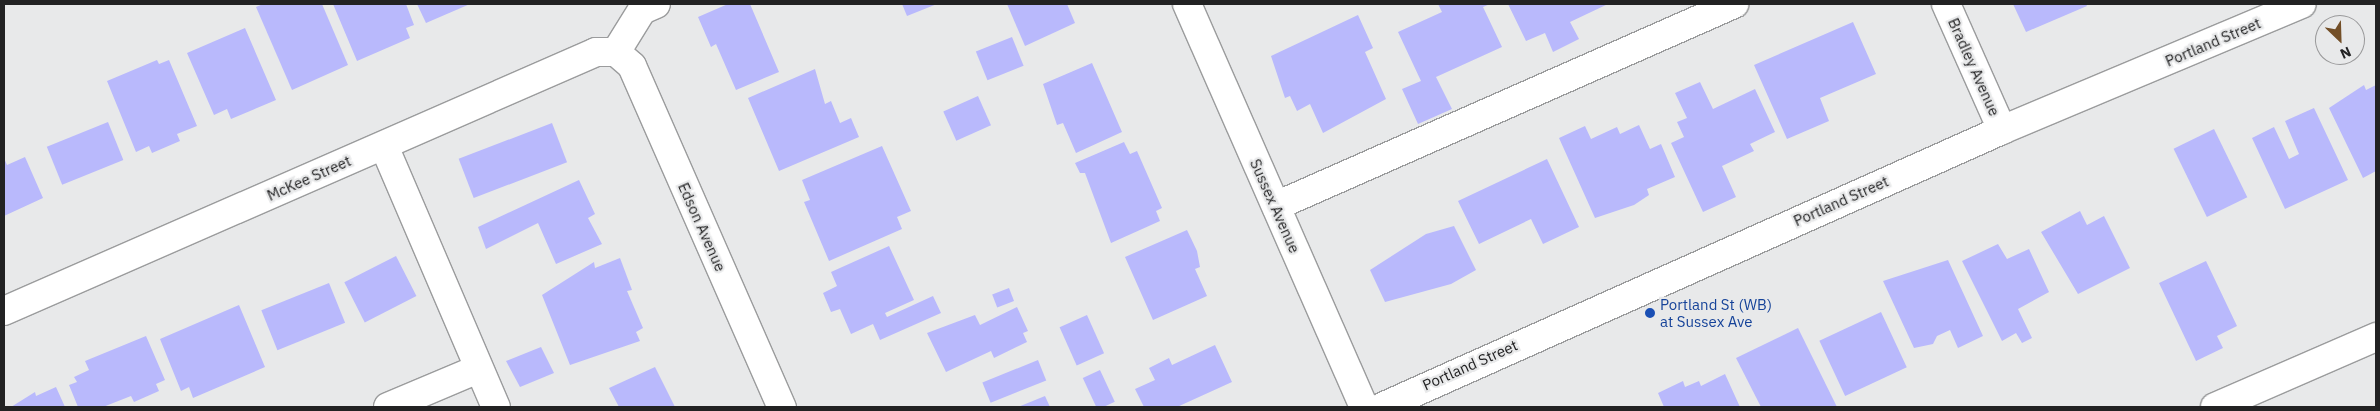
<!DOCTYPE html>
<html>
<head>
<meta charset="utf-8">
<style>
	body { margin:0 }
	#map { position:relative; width:2380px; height:411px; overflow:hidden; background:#e8e9ea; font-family:"IBM Plex Sans",sans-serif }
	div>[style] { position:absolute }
	.building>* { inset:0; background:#b9b9fc; transform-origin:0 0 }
	.roads { filter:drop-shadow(1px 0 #9b9c9d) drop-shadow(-1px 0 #9b9c9d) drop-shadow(0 1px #9b9c9d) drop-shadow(0 -1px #9b9c9d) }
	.minor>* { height:28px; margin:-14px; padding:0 14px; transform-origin:14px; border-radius:14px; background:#fff }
	.dots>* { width:14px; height:14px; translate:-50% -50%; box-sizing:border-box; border:2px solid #e8e9ea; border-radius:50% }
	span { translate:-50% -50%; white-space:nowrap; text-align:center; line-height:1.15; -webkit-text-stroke:4.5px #e8e9ea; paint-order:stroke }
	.street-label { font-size:15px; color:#222223 }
	.transit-label { font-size:15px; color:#164399 }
	.left { translate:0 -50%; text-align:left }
	.frame { position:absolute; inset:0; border:5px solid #222223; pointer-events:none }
	.north { position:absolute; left:2315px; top:15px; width:50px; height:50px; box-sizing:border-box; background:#e8e9ea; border:1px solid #99999a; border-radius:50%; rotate:156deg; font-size:14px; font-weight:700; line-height:20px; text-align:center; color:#222223 }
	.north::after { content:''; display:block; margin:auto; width:18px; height:22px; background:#734f28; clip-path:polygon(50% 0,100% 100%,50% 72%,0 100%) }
</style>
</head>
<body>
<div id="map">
	<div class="building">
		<div style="clip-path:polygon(263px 4px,322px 4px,348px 65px,292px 90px,256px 7px)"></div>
		<div style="clip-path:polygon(333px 4px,406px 4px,414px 25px,406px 28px,410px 38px,357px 61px)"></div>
		<div style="clip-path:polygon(417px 4px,470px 4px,426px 23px)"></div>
		<div style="clip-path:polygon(728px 4px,750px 4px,779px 72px,736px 90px,716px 44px,711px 47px,698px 17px)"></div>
		<div style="clip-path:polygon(902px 4px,937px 4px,907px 16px)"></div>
		<div style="clip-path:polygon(1007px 4px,1067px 4px,1075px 23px,1025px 46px)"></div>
		<div style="clip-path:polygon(1438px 4px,1490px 4px,1483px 7px,1502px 47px,1436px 77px,1452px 109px,1418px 124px,1402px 89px,1421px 81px,1398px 32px,1442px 12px)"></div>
		<div style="clip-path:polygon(1508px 4px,1608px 4px,1570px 22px,1579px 39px,1553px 52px,1545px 33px,1526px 41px)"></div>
		<div style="clip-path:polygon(2013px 4px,2086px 4px,2087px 6px,2026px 32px)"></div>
		<div style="clip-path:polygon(1358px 15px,1373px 48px,1365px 52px,1386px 99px,1323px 133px,1310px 104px,1297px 111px,1290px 96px,1285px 98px,1271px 56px)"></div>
		<div style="clip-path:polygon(1853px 22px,1876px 74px,1820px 98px,1829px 121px,1787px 139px,1754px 65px)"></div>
		<div style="clip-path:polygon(245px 28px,276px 100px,231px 119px,227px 109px,214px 115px,187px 53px)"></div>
		<div style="left:1012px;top:37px;width:31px;height:39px;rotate:68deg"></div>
		<div style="clip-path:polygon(157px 60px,159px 64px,169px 60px,197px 126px,177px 134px,180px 141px,152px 153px,149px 146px,136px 152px,107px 81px)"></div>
		<div style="clip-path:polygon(1092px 63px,1122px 132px,1076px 153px,1063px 123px,1057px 125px,1043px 84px)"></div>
		<div style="clip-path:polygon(815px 69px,825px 104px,831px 101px,840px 123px,851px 118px,859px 137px,779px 171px,748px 98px)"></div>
		<div style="clip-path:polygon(1700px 82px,1713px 109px,1755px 89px,1775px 132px,1750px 144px,1754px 151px,1722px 166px,1736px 197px,1703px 212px,1671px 143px,1684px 137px,1677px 122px,1687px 118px,1675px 93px)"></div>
		<div style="clip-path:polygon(2364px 85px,2366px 90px,2376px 85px,2376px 171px,2363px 178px,2329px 108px)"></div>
		<div style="left:978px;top:96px;width:32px;height:38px;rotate:66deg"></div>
		<div style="clip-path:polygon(2314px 108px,2348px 180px,2285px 209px,2252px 138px,2274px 127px,2289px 159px,2299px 154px,2285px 121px)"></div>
		<div style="left:108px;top:122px;width:41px;height:66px;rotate:68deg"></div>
		<div style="left:552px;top:123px;width:42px;height:100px;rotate:69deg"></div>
		<div style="clip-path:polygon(1639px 125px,1650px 149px,1661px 144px,1675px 177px,1647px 189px,1649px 195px,1634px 205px,1595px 218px,1559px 138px,1585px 126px,1591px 139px,1617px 127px,1620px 134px)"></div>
		<div style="left:2214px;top:129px;width:76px;height:45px;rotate:64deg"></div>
		<div style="clip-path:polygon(1124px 142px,1130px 154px,1137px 151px,1162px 208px,1156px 211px,1160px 221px,1111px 243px,1085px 173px,1080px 173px,1075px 163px)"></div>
		<div style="clip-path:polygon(882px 146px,911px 211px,897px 217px,902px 229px,829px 261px,804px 202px,810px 200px,802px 180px)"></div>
		<div style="clip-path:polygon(25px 157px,43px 198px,4px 216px,4px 158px,7px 165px)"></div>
		<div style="clip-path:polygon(1547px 159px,1579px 227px,1543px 244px,1531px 219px,1479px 244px,1458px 201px)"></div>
		<div style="clip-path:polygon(579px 180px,595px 214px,588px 218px,602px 244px,556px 264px,538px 223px,486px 249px,478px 227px)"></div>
		<div style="clip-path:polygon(2080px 211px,2087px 225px,2104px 216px,2130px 268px,2078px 294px,2041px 232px)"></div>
		<div style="clip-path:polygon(1454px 226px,1476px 270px,1451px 284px,1385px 302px,1370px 270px,1426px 234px)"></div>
		<div style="clip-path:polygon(1187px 230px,1197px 251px,1200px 267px,1195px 269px,1207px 296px,1153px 320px,1125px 257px)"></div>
		<div style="clip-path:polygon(1998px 244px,2007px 259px,2029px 249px,2049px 292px,2018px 309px,2032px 338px,2022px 343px,2016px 333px,2002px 341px,1962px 261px)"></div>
		<div style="clip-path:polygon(889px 246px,914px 300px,885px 313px,887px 317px,933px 296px,941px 313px,880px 340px,873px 324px,851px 334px,840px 309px,831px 312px,823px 293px,837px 286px,831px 272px)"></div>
		<div style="left:396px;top:256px;width:45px;height:58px;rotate:63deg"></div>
		<div style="clip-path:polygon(620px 258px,632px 290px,627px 291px,643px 328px,636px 332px,640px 341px,570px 365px,542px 295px,594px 262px,595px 268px)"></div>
		<div style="clip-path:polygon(1948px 260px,1983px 336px,1958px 348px,1950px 330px,1937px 336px,1933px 344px,1914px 348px,1883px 281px)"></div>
		<div style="clip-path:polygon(2206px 261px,2237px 326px,2217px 336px,2223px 348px,2196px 361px,2159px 283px)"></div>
		<div style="left:329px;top:283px;width:43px;height:73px;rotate:68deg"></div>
		<div style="left:1009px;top:288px;width:14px;height:18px;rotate:69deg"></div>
		<div style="clip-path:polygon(239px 305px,265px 367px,193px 398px,189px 387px,181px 391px,160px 339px)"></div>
		<div style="clip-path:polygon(1017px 307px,1028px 331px,1023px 333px,1027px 342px,994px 358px,991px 351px,946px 372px,927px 333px,975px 315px,980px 325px)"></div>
		<div style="left:1881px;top:312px;width:61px;height:68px;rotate:65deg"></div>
		<div style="left:1087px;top:315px;width:42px;height:30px;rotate:66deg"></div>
		<div style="clip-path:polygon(1798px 328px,1837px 407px,1761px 407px,1736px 358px)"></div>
		<div style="clip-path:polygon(146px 336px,165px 380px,156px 384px,159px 391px,134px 402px,131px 396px,103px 407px,78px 407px,69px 385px,77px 382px,74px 377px,89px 370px,85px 361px)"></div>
		<div style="clip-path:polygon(1215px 345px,1232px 382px,1177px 407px,1144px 407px,1135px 389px,1155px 380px,1149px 368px,1169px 358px,1172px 365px)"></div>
		<div style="clip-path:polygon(541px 347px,554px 373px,520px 387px,506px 361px)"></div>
		<div style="left:1038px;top:360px;width:22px;height:60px;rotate:68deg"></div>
		<div style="clip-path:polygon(655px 367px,675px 407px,619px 407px,609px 388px)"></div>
		<div style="left:1100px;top:370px;width:35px;height:19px;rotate:65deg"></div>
		<div style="clip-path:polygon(1725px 374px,1740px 407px,1664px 407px,1658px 393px,1683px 381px,1685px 387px,1699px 381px,1701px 386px)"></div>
		<div style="clip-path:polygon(56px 387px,65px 407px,11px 407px,35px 392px,36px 396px)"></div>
		<div style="clip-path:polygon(1045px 396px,1050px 407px,1018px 407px)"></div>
	</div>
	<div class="roads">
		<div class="minor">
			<div style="left:1187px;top:4px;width:440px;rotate:66.3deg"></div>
			<div style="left:1946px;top:4px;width:138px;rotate:66deg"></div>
			<div style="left:616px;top:52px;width:21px;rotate:41deg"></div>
			<div style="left:632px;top:66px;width:373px;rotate:66.3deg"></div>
			<div style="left:616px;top:52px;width:49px;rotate:-58.2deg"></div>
			<div style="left:642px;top:10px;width:15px;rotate:-23deg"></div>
			<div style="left:384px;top:146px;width:284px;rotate:66.8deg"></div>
			<div style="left:1276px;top:206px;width:501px;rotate:-23.8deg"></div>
			<div style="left:4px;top:311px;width:646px;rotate:-23.63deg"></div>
			<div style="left:596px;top:52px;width:20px"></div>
			<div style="left:388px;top:407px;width:98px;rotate:-22.9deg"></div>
			<div style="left:1382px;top:407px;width:679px;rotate:-24.07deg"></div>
			<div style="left:2002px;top:130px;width:325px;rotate:-22.8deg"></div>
			<div style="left:2215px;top:407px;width:176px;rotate:-23.5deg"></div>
		</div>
	</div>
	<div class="dots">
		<div style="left:1650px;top:313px;background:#1a4fb4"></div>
	</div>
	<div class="street-label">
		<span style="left:2213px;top:42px;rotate:-23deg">Portland Street</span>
		<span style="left:1974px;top:67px;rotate:66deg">Bradley Avenue</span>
		<span style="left:309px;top:178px;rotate:-24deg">McKee Street</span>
		<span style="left:1841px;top:201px;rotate:-24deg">Portland Street</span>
		<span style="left:1275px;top:206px;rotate:66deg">Sussex Avenue</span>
		<span style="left:702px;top:227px;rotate:66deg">Edson Avenue</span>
		<span style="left:1470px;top:365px;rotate:-24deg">Portland Street</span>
	</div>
	<div class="transit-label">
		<span class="left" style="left:1660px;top:313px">Portland St (WB)<br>at Sussex Ave</span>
	</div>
	<div class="frame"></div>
	<div class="north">N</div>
</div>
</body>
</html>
